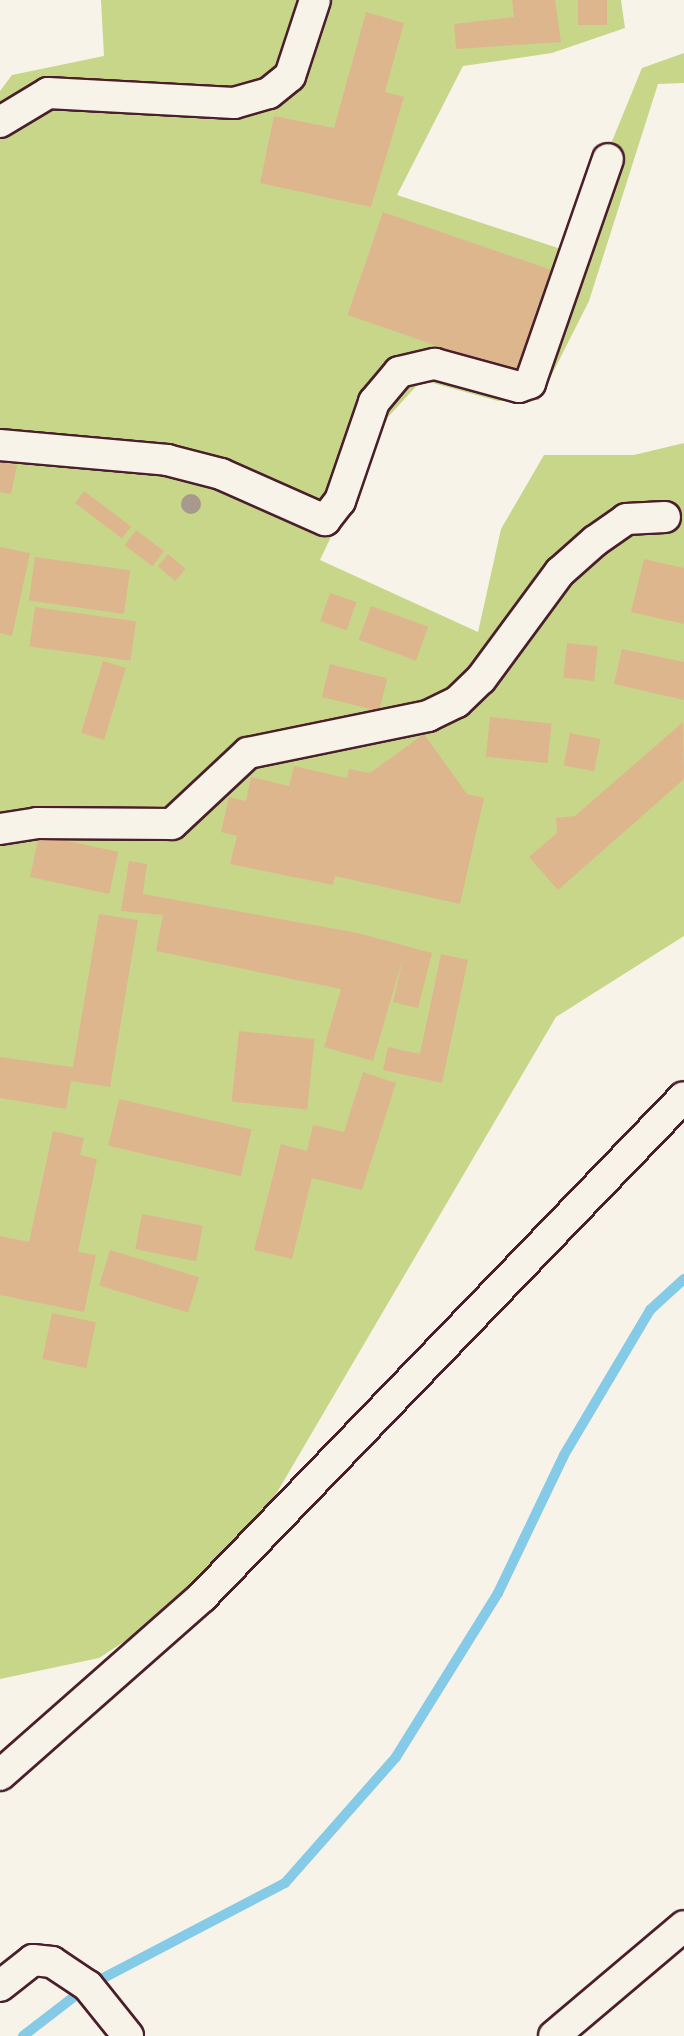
<!DOCTYPE html>
<html>
<head>
<meta charset="utf-8">
<style>
	body { margin:0 }
	#map { position:relative; width:684px; height:2036px; overflow:hidden; background:#f7f3e8; font-family:Sriracha,sans-serif }
	div>[style] { position:absolute }
	.green>* { inset:0; background:#c8d68a }
	.stream>* { height:10px; margin:-5px; padding:0 5px; transform-origin:5px; border-radius:5px; background:#85cae6 }
	.building>* { inset:0; background:#deb68e; transform-origin:0 0 }
	.roads { filter:drop-shadow(2px 0 #4a1f2b) drop-shadow(-2px 0 #4a1f2b) drop-shadow(0 2px #4a1f2b) drop-shadow(0 -2px #4a1f2b) }
	.street>* { height:30px; margin:-15px; padding:0 15px; transform-origin:15px; border-radius:15px; background:#f7f3e8 }
	.trees>* { width:20px; height:20px; margin:-10px; border-radius:50%; background:#a9988d }
	span { translate:-50% -50%; white-space:nowrap; text-align:center; line-height:1.15; -webkit-text-stroke:5px #f7f3e8; paint-order:stroke }
</style>
</head>
<body>
<div id="map">
	<div class="green">
		<div style="clip-path:polygon(101px 0,621px 0,625px 28px,552px 53px,463px 66px,397px 195px,567px 251px,642px 68px,684px 53px,684px 83px,658px 84px,589px 301px,539px 400px,498px 401px,422px 380px,388px 417px,320px 560px,478px 632px,501px 529px,544px 455px,634px 455px,684px 443px,684px 936px,556px 1017px,269px 1506px,165px 1615px,99px 1658px,0 1679px,0 91px,12px 75px,104px 56px)"></div>
	</div>
	<div class="stream">
		<div style="left:23px;top:2036px;width:82px;rotate:-37.6deg"></div>
		<div style="left:88px;top:1986px;width:222px;rotate:-27.6deg"></div>
		<div style="left:285px;top:1883px;width:168px;rotate:-48.6deg"></div>
		<div style="left:396px;top:1757px;width:193px;rotate:-58.1deg"></div>
		<div style="left:498px;top:1593px;width:153px;rotate:-64.4deg"></div>
		<div style="left:564px;top:1455px;width:169px;rotate:-59.3deg"></div>
		<div style="left:650px;top:1310px;width:46px;rotate:-42.4deg"></div>
	</div>
	<div class="building">
		<div style="clip-path:polygon(512px 0,555px 0,561px 42px,456px 49px,454px 24px,514px 17px)"></div>
		<div style="left:578px;top:0;width:29px;height:25px"></div>
		<div style="clip-path:polygon(366px 12px,404px 23px,385px 92px,404px 97px,371px 207px,260px 183px,274px 116px,334px 128px)"></div>
		<div style="left:383px;top:212px;width:186px;height:109px;rotate:19deg"></div>
		<div style="clip-path:polygon(0 462px,17px 465px,11px 494px,0 492px)"></div>
		<div style="left:84px;top:491px;width:59px;height:15px;rotate:37deg"></div>
		<div style="left:136px;top:530px;width:35px;height:19px;rotate:37deg"></div>
		<div style="clip-path:polygon(0 547px,30px 553px,12px 636px,0 633px)"></div>
		<div style="left:168px;top:554px;width:23px;height:16px;rotate:40deg"></div>
		<div style="left:35px;top:557px;width:96px;height:44px;rotate:8deg"></div>
		<div style="clip-path:polygon(644px 559px,684px 568px,684px 624px,631px 612px)"></div>
		<div style="left:330px;top:593px;width:28px;height:30px;rotate:19deg"></div>
		<div style="left:371px;top:606px;width:61px;height:36px;rotate:20deg"></div>
		<div style="left:35px;top:607px;width:102px;height:40px;rotate:8deg"></div>
		<div style="left:567px;top:643px;width:31px;height:35px;rotate:6deg"></div>
		<div style="clip-path:polygon(622px 649px,684px 662px,684px 700px,614px 684px)"></div>
		<div style="left:103px;top:661px;width:24px;height:75px;rotate:17deg"></div>
		<div style="left:330px;top:664px;width:59px;height:34px;rotate:14deg"></div>
		<div style="left:490px;top:717px;width:62px;height:40px;rotate:6deg"></div>
		<div style="clip-path:polygon(683px 722px,684px 779px,558px 890px,529px 857px,557px 833px,556px 818px,575px 816px)"></div>
		<div style="left:570px;top:733px;width:31px;height:33px;rotate:11deg"></div>
		<div style="clip-path:polygon(424px 734px,467px 794px,484px 798px,460px 904px,335px 876px,333px 885px,230px 864px,237px 836px,221px 832px,229px 797px,246px 801px,251px 777px,289px 786px,294px 766px,347px 778px,349px 769px,370px 773px)"></div>
		<div style="left:39px;top:835px;width:81px;height:43px;rotate:12deg"></div>
		<div style="clip-path:polygon(129px 861px,147px 864px,143px 894px,358px 933px,432px 953px,418px 1008px,393px 1002px,403px 958px,373px 1061px,324px 1047px,341px 989px,156px 951px,163px 915px,121px 911px)"></div>
		<div style="clip-path:polygon(99px 914px,138px 920px,110px 1087px,71px 1081px,66px 1109px,0 1098px,0 1057px,73px 1067px)"></div>
		<div style="clip-path:polygon(441px 954px,468px 960px,442px 1083px,383px 1070px,388px 1047px,420px 1054px)"></div>
		<div style="left:239px;top:1031px;width:76px;height:71px;rotate:6deg"></div>
		<div style="clip-path:polygon(363px 1072px,396px 1083px,362px 1190px,312px 1178px,292px 1259px,254px 1250px,281px 1144px,307px 1151px,313px 1125px,344px 1132px)"></div>
		<div style="left:119px;top:1099px;width:136px;height:48px;rotate:13deg"></div>
		<div style="clip-path:polygon(53px 1131px,84px 1138px,80px 1155px,97px 1159px,78px 1252px,96px 1255px,84px 1312px,0 1295px,0 1236px,29px 1242px)"></div>
		<div style="left:142px;top:1214px;width:62px;height:36px;rotate:11deg"></div>
		<div style="left:110px;top:1250px;width:93px;height:37px;rotate:17deg"></div>
		<div style="left:52px;top:1313px;width:45px;height:47px;rotate:12deg"></div>
	</div>
	<div class="roads">
		<div class="street">
			<div style="left:0;top:122px;width:56px;rotate:-31.1deg"></div>
			<div style="left:48px;top:93px;width:186px;rotate:3.1deg"></div>
			<div style="left:234px;top:103px;width:36px;rotate:-16deg"></div>
			<div style="left:269px;top:93px;width:27px;rotate:-39deg"></div>
			<div style="left:290px;top:76px;width:80px;rotate:-71.8deg"></div>
			<div style="left:0;top:445px;width:168px;rotate:5.1deg"></div>
			<div style="left:167px;top:460px;width:56px;rotate:14.5deg"></div>
			<div style="left:221px;top:474px;width:114px;rotate:23.9deg"></div>
			<div style="left:325px;top:520px;width:24px;rotate:-52deg"></div>
			<div style="left:340px;top:501px;width:105px;rotate:-71deg"></div>
			<div style="left:374px;top:402px;width:39px;rotate:-50deg"></div>
			<div style="left:399px;top:372px;width:37px;rotate:-13deg"></div>
			<div style="left:435px;top:364px;width:87px;rotate:15.3deg"></div>
			<div style="left:519px;top:387px;width:12px;rotate:-20deg"></div>
			<div style="left:530px;top:383px;width:237px;rotate:-70.8deg"></div>
			<div style="left:0;top:829px;width:37px;rotate:-9deg"></div>
			<div style="left:37px;top:823px;width:135px;rotate:0.4deg"></div>
			<div style="left:172px;top:824px;width:104px;rotate:-43.1deg"></div>
			<div style="left:248px;top:753px;width:184px;rotate:-11.6deg"></div>
			<div style="left:428px;top:716px;width:32px;rotate:-26deg"></div>
			<div style="left:457px;top:702px;width:33px;rotate:-44deg"></div>
			<div style="left:481px;top:679px;width:133px;rotate:-53.6deg"></div>
			<div style="left:560px;top:572px;width:47px;rotate:-41.5deg"></div>
			<div style="left:595px;top:541px;width:38px;rotate:-35deg"></div>
			<div style="left:626px;top:519px;width:39px;rotate:-3deg"></div>
			<div style="left:0;top:1775px;width:269px;rotate:-41.4deg"></div>
			<div style="left:202px;top:1597px;width:694px;rotate:-46.05deg"></div>
			<div style="left:0;top:1986px;width:42px;rotate:-38.2deg"></div>
			<div style="left:33px;top:1960px;width:19px;rotate:6deg"></div>
			<div style="left:52px;top:1962px;width:43px;rotate:33.7deg"></div>
			<div style="left:88px;top:1986px;width:64px;rotate:51.3deg"></div>
			<div style="left:554px;top:2036px;width:170px;rotate:-40.2deg"></div>
		</div>
	</div>
	<div class="trees">
		<div style="left:191px;top:504px"></div>
	</div>
</div>
</body>
</html>
